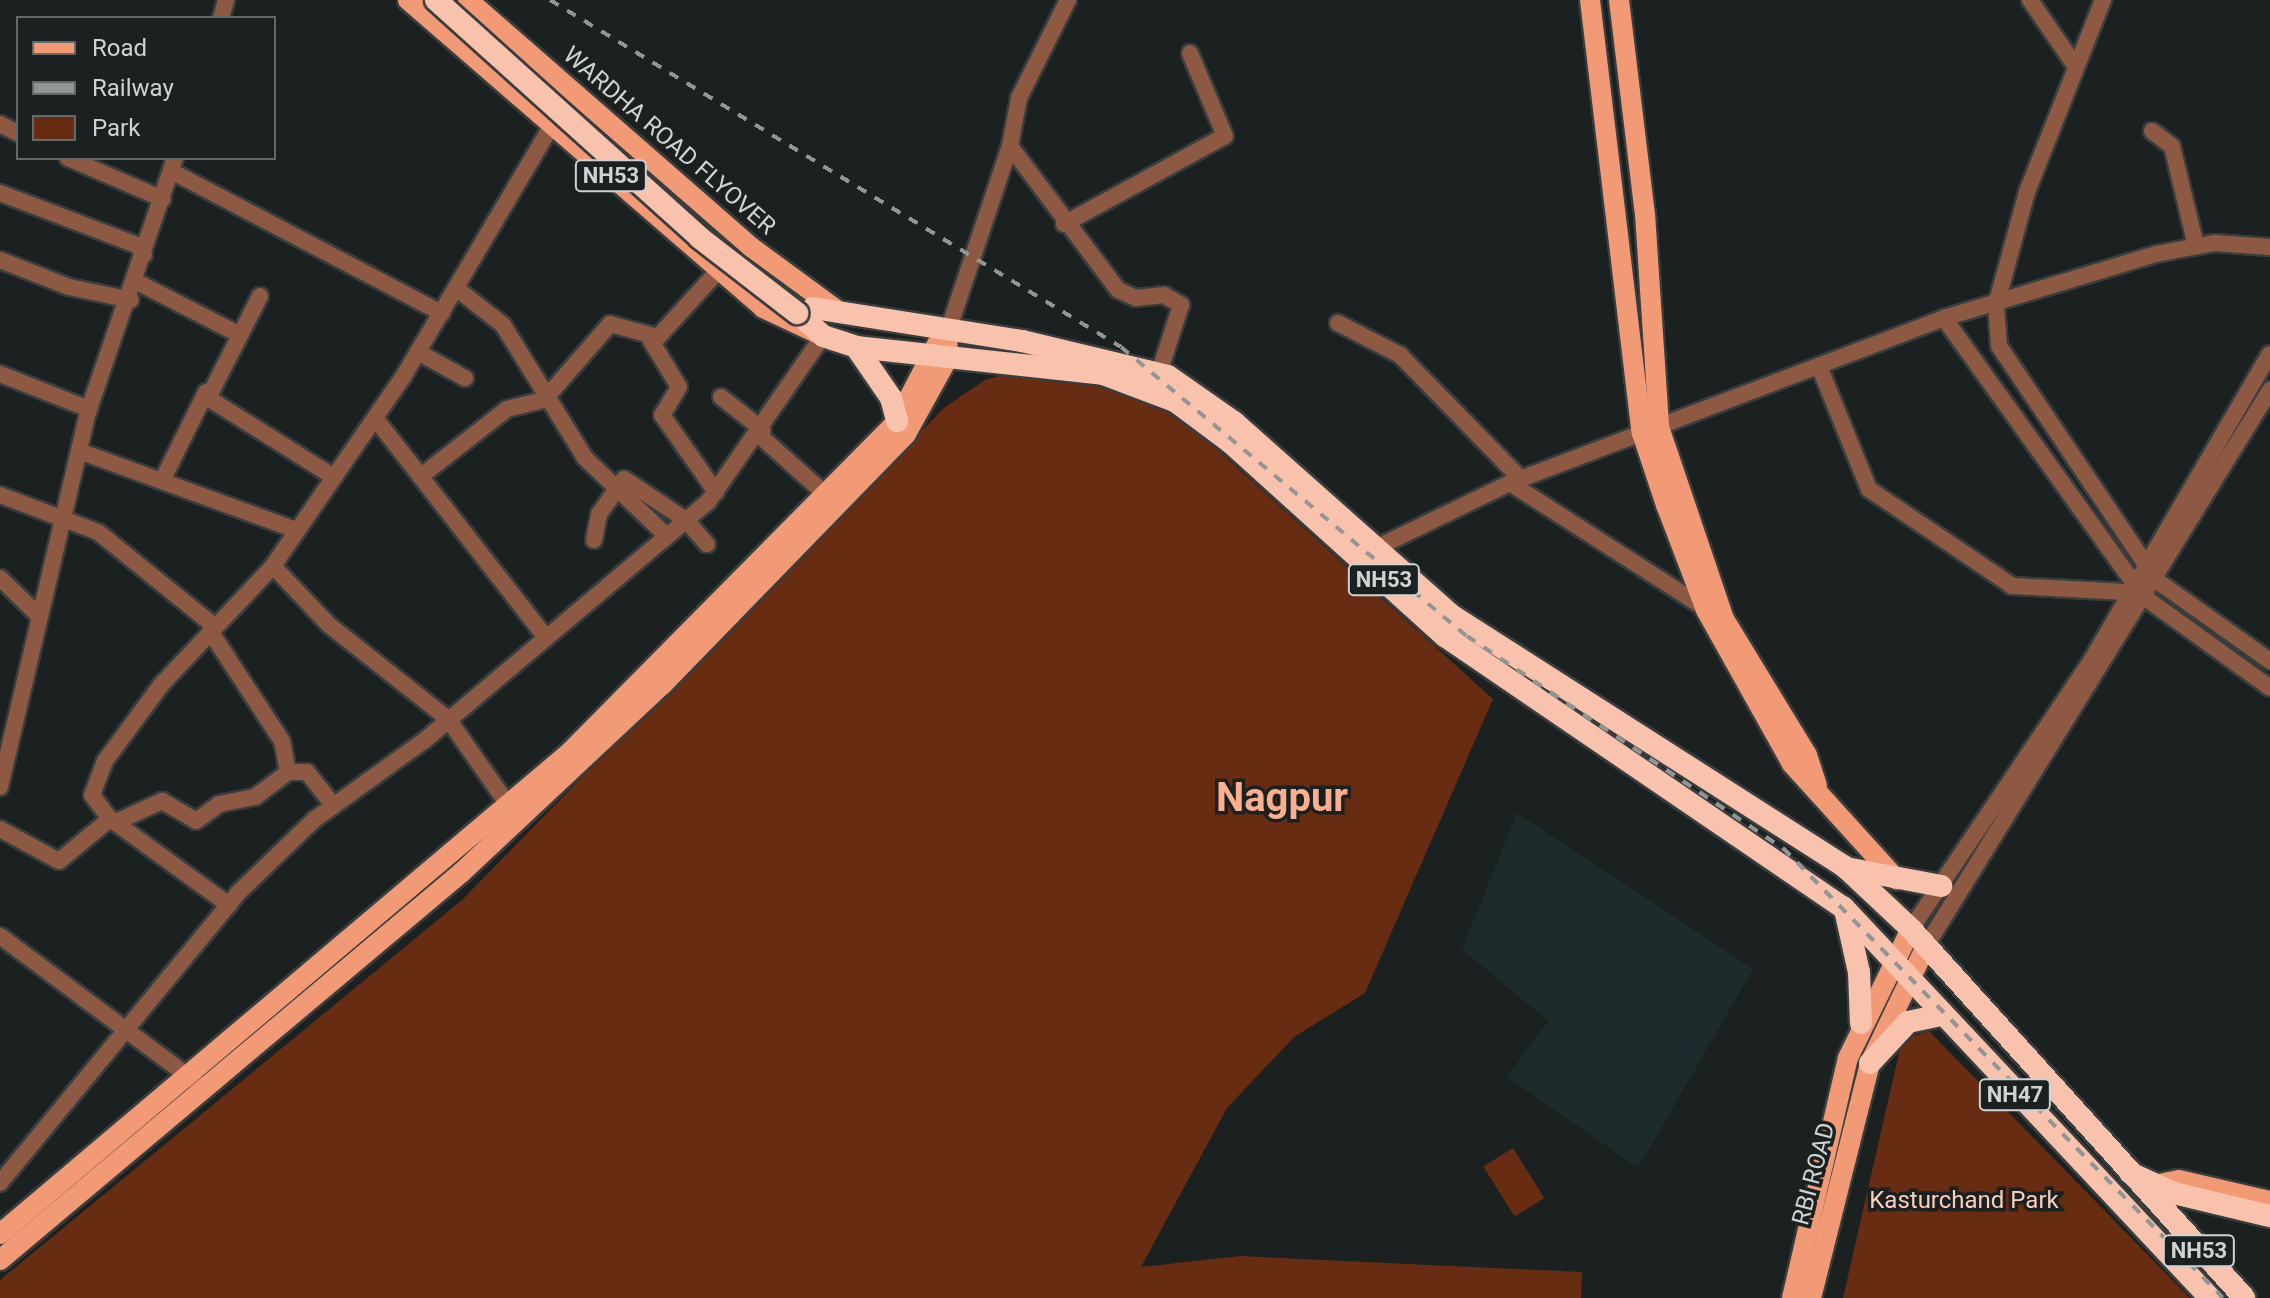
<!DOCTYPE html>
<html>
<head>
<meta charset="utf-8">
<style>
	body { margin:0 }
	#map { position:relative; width:2270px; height:1298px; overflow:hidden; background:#1b2121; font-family:Roboto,sans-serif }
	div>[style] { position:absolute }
	.built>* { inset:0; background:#1e2b2d }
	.green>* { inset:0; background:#672c11; transform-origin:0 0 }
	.roads { filter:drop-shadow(2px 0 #383d3e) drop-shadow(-2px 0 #383d3e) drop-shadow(0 2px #383d3e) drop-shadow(0 -2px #383d3e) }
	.minor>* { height:16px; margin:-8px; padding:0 8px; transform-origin:8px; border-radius:8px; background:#8e5943 }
	.major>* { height:20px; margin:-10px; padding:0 10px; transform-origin:10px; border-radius:10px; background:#f29975 }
	.highway>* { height:22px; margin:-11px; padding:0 11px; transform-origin:11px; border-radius:11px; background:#f8c2ac }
	.rail>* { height:4px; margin-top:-2px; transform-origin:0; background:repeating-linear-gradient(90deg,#919596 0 10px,transparent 0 20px) }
	.bridges { filter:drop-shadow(2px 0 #383d3e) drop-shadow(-2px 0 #383d3e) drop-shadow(0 2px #383d3e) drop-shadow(0 -2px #383d3e) }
	.highway-bridge>* { height:22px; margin:-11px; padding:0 11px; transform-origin:11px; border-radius:11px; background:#f8c2ac }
	span { translate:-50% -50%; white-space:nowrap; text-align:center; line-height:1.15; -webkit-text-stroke:7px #1b2121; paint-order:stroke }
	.shield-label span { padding:2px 6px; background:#1b2121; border:2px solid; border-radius:6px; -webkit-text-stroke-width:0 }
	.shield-label { font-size:22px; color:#cfd3d4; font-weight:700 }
	.street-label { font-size:24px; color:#cfd3d4 }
	.park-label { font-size:24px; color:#fccfbd }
	.town-label { font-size:40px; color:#fcaf90; font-weight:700 }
	.legend { position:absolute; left:16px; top:16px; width:260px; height:144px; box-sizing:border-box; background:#1b2121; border:2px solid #636869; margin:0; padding:10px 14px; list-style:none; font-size:24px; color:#cfd3d4 }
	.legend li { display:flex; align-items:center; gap:16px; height:40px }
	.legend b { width:40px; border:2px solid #636869 }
</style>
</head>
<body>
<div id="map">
	<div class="built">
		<div style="clip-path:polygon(1517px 813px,1753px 969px,1638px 1168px,1507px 1077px,1548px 1021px,1462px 949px)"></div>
	</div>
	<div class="green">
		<div style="clip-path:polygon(1036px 365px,1124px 382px,1181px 417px,1493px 699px,1365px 993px,1294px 1037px,1227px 1108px,1141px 1267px,1240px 1256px,1582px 1272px,1581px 1298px,0 1298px,0 1280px,462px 900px,945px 407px,985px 380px)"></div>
		<div style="clip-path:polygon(1929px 1031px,2190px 1298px,1843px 1298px,1902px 1040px)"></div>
		<div style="left:1513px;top:1148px;width:59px;height:35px;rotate:58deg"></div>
	</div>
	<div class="roads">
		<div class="minor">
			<div style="left:1068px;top:0;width:110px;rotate:116.6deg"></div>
			<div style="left:1019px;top:98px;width:49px;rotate:100.6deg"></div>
			<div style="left:1010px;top:146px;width:180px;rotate:53.1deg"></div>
			<div style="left:1118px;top:290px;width:20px;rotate:24deg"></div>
			<div style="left:1136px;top:298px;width:28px;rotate:-6deg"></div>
			<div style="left:1164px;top:295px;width:20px;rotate:30deg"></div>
			<div style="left:1181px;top:305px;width:71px;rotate:107.9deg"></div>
			<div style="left:2030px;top:0;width:81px;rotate:55.5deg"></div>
			<div style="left:2103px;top:0;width:206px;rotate:111.6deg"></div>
			<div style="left:2027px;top:192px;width:117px;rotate:105.3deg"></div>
			<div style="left:1996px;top:305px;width:41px;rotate:85.8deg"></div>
			<div style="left:1999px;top:346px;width:282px;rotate:56.1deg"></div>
			<div style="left:2156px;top:580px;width:140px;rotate:35.4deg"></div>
			<div style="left:221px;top:18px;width:19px;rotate:-74deg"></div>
			<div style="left:0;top:124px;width:20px;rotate:27deg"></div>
			<div style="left:2152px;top:131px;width:25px;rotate:37deg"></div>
			<div style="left:2172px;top:146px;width:103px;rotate:76.5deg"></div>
			<div style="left:68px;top:158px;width:103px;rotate:23.3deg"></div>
			<div style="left:171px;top:171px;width:306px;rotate:27.7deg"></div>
			<div style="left:0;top:193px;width:147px;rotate:20.8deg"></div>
			<div style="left:137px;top:245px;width:12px;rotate:55deg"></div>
			<div style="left:1064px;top:224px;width:183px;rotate:-28.7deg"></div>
			<div style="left:1225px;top:136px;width:90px;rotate:-112.9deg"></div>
			<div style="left:0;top:260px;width:74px;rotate:21.4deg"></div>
			<div style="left:69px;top:287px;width:63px;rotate:11.8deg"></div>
			<div style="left:137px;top:282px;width:114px;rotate:27.2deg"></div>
			<div style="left:456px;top:288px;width:60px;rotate:38.2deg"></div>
			<div style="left:503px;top:325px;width:156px;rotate:58.3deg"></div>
			<div style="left:585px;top:458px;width:113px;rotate:43.6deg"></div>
			<div style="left:260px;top:296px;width:114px;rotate:117deg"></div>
			<div style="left:208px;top:398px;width:149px;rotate:32.1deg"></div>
			<div style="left:1944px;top:318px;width:343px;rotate:54.4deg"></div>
			<div style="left:2144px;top:597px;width:155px;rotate:35.8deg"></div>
			<div style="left:1338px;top:323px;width:70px;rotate:27.3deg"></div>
			<div style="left:1400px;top:355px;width:173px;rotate:45.7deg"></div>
			<div style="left:947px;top:334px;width:198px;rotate:-71.5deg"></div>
			<div style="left:650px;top:339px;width:56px;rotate:58.9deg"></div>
			<div style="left:679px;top:387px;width:33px;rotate:121deg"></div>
			<div style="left:662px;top:415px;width:94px;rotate:55deg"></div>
			<div style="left:418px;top:352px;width:54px;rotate:29deg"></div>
			<div style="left:1819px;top:366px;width:133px;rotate:67.9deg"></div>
			<div style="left:1869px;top:489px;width:173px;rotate:34.1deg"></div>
			<div style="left:2012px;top:586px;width:115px;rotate:3deg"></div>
			<div style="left:0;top:374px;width:96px;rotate:21.5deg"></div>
			<div style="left:721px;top:397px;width:53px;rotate:38.2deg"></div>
			<div style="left:375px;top:418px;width:275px;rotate:52.1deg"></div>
			<div style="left:759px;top:435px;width:89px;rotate:41.8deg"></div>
			<div style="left:79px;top:451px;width:228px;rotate:20deg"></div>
			<div style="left:425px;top:473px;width:104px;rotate:-38deg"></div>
			<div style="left:507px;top:409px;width:38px;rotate:-14deg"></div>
			<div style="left:544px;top:400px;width:101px;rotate:-49deg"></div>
			<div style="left:610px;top:324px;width:50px;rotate:15.2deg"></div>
			<div style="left:658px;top:337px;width:91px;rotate:-47.7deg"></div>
			<div style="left:163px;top:479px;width:97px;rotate:-63.7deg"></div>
			<div style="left:1510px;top:483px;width:239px;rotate:32.7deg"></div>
			<div style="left:0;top:495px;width:105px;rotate:20.7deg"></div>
			<div style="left:98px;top:532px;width:149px;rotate:39deg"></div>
			<div style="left:594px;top:540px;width:26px;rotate:-79deg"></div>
			<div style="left:599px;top:514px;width:43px;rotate:-54.5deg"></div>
			<div style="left:624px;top:479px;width:74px;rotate:33.5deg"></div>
			<div style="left:686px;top:520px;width:32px;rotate:49deg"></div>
			<div style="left:1376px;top:548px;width:149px;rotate:-25.9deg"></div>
			<div style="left:1510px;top:483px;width:464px;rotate:-20.8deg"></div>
			<div style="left:1944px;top:318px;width:221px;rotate:-16.8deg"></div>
			<div style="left:2156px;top:254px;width:60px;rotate:-10.6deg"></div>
			<div style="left:2215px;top:243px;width:55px;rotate:4.2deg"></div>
			<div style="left:273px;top:566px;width:81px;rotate:46.5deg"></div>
			<div style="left:329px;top:625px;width:152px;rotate:38.3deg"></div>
			<div style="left:448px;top:719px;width:113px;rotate:55deg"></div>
			<div style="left:0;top:578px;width:53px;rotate:44.2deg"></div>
			<div style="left:210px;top:631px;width:131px;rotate:56.8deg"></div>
			<div style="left:282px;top:741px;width:32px;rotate:79deg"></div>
			<div style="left:288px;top:772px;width:19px"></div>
			<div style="left:307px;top:772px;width:43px;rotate:51.5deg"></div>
			<div style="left:0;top:787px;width:388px;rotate:-76.8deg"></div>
			<div style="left:89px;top:409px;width:265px;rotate:-71.1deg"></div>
			<div style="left:116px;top:822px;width:51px;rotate:-24.5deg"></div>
			<div style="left:162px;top:801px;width:39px;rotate:30deg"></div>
			<div style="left:196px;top:821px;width:29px;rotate:-36deg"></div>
			<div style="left:219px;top:804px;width:37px;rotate:-11deg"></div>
			<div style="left:255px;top:797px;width:41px;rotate:-37.1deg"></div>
			<div style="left:0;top:829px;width:67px;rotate:28.5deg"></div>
			<div style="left:59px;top:861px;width:66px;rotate:-39.5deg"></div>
			<div style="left:229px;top:905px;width:147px;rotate:-144.1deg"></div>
			<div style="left:110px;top:819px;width:30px;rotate:-127deg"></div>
			<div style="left:92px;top:795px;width:36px;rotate:-69deg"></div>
			<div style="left:105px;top:761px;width:94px;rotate:-53.6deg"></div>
			<div style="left:161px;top:685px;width:163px;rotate:-46.7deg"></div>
			<div style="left:273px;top:566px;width:229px;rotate:-55.5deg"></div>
			<div style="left:403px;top:377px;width:332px;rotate:-59.4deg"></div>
			<div style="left:1911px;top:929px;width:323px;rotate:-56.1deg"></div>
			<div style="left:2091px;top:661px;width:355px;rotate:-59.8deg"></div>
			<div style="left:0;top:936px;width:256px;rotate:36.7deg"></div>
			<div style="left:1926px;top:946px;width:654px;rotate:-58.25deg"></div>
			<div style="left:0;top:1183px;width:375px;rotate:-50.6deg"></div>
			<div style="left:238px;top:893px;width:107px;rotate:-43.9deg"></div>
			<div style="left:315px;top:819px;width:135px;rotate:-35.7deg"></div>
			<div style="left:425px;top:740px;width:370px;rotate:-40.1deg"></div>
			<div style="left:708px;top:502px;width:202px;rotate:-55.3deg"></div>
		</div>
		<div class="major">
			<div style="left:408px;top:0;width:470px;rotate:40.9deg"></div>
			<div style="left:763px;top:308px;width:66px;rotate:25deg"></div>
			<div style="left:468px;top:0;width:376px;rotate:41.1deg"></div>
			<div style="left:751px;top:247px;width:112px;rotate:36.3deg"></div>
			<div style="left:1590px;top:0;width:436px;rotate:83.2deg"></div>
			<div style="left:1642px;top:433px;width:76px;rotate:71.6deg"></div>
			<div style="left:1666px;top:505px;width:112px;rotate:69.1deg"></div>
			<div style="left:1706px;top:610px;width:176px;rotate:60.8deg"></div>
			<div style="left:1792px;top:764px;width:156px;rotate:47.8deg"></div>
			<div style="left:1619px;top:0;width:216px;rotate:83.1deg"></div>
			<div style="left:1645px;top:214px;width:213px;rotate:86.2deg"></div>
			<div style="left:1659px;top:427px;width:203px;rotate:71.3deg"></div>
			<div style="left:1724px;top:619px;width:159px;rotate:58.6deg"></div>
			<div style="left:1807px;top:755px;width:32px;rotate:72deg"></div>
			<div style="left:2159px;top:1184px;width:20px;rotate:-11deg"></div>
			<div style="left:2179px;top:1180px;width:93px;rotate:13deg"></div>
			<div style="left:0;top:1234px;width:746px;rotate:-40.22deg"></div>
			<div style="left:570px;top:752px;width:465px;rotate:-45.3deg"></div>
			<div style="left:897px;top:421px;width:87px;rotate:-62.5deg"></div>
			<div style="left:0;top:1260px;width:603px;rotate:-40.02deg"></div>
			<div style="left:462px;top:872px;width:274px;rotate:-43.1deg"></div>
			<div style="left:662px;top:685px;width:350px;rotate:-45.8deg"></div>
			<div style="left:906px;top:434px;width:87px;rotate:-61.1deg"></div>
			<div style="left:948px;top:358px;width:24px;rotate:-92deg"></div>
			<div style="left:1792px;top:1298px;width:246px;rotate:-76.9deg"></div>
			<div style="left:1848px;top:1058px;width:144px;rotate:-64deg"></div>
			<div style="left:1811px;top:1298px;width:242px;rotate:-75.9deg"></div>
			<div style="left:1870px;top:1063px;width:130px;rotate:-64.4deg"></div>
		</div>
		<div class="highway">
			<div style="left:813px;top:308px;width:212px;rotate:9deg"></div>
			<div style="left:1022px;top:341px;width:150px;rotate:13.5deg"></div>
			<div style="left:1168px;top:376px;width:82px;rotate:35deg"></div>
			<div style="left:1235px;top:423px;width:289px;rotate:41.6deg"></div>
			<div style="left:1451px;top:615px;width:468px;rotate:32.6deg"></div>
			<div style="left:1845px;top:867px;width:91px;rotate:43.2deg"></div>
			<div style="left:1911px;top:929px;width:497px;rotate:47.9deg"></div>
			<div style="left:797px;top:313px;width:35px;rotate:41deg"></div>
			<div style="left:823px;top:336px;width:35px;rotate:18deg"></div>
			<div style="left:856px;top:347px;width:248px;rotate:6.2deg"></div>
			<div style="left:1103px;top:374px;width:77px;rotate:20.6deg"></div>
			<div style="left:1175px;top:401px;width:69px;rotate:36.7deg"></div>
			<div style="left:1230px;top:442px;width:290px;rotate:42.1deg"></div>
			<div style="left:1445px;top:636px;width:482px;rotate:34.3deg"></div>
			<div style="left:1843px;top:907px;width:536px;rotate:46.81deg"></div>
			<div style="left:856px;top:347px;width:62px;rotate:55.5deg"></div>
			<div style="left:891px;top:398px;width:24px;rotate:75deg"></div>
			<div style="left:1846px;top:868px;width:97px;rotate:10.7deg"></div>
			<div style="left:1846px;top:914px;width:59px;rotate:77.4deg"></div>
			<div style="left:1859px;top:972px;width:51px;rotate:87.8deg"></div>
			<div style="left:1870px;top:1063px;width:56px;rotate:-47.2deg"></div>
			<div style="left:1908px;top:1022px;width:34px;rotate:-12deg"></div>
			<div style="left:2130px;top:1173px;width:48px;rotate:24.4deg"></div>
			<div style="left:2174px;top:1193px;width:99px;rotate:13.5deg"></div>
		</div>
	</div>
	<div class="rail">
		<div style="left:550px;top:0;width:668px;rotate:31.29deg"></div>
		<div style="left:1121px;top:347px;width:451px;rotate:39.9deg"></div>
		<div style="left:1467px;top:636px;width:381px;rotate:33.9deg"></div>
		<div style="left:1783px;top:848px;width:629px;rotate:45.64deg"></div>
	</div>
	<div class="bridges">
		<div class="highway-bridge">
			<div style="left:436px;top:0;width:355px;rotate:42deg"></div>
			<div style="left:700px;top:238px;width:123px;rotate:37.7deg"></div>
		</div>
	</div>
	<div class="shield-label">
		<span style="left:611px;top:176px">NH53</span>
		<span style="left:1384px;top:580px">NH53</span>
		<span style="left:2015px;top:1095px">NH47</span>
		<span style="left:2199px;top:1251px">NH53</span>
	</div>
	<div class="street-label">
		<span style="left:669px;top:141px;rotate:41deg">WARDHA ROAD FLYOVER</span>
		<span style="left:1814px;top:1174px;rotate:-75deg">RBI ROAD</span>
	</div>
	<div class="park-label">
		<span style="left:1964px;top:1201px">Kasturchand Park</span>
	</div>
	<div class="town-label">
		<span style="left:1282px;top:798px">Nagpur</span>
	</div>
	<ul class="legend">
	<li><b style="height:10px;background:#f29975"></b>Road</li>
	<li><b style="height:10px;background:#919596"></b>Railway</li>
	<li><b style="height:22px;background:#672c11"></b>Park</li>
	</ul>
</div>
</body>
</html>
